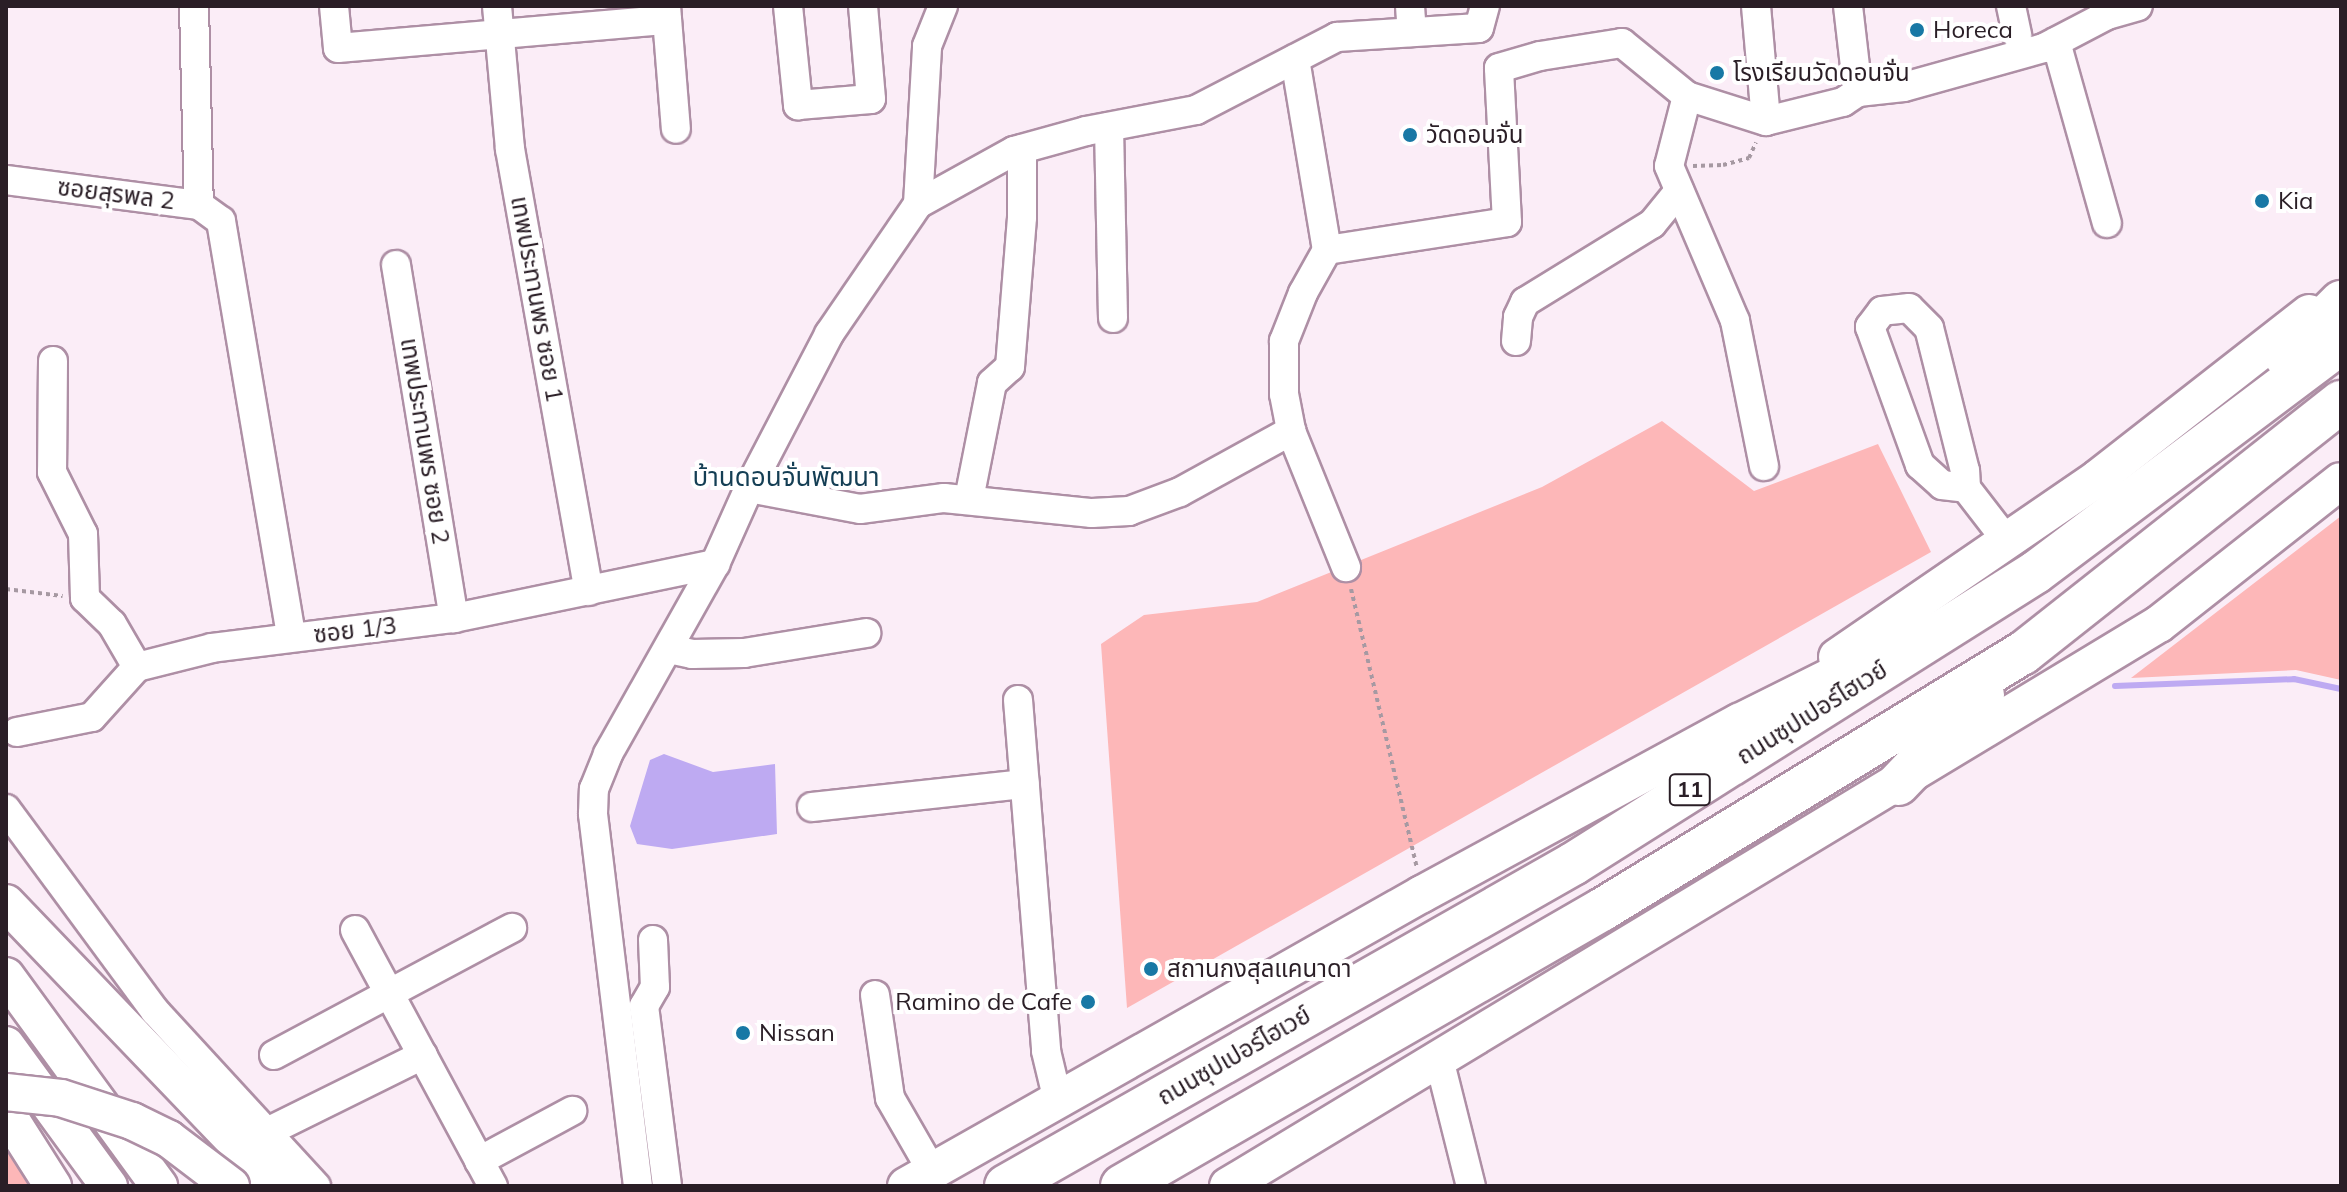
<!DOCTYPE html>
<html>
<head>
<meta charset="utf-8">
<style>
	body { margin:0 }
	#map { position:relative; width:2347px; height:1192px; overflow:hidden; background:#fbedf7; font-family:Mulish,"Noto Sans Thai",sans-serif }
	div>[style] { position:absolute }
	.green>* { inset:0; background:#fdb7b8 }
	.water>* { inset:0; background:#beaaf2 }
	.stream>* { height:6px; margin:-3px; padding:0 3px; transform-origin:3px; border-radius:3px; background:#beaaf2 }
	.path>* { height:4px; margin-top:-2px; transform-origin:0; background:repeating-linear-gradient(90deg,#a699a2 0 4px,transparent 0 8px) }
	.roads { filter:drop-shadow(2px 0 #ae8fa5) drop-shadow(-2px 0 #ae8fa5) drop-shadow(0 2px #ae8fa5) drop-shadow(0 -2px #ae8fa5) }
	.minor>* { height:28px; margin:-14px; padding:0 14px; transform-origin:14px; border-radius:14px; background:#fff }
	.major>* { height:36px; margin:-18px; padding:0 18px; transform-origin:18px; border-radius:18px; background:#fff }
	.highway>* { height:42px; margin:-21px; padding:0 21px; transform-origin:21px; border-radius:21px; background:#fff }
	.bridges { filter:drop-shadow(2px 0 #ae8fa5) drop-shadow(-2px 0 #ae8fa5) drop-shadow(0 2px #ae8fa5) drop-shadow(0 -2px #ae8fa5) }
	.major-bridge>* { height:36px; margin:-18px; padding:0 18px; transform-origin:18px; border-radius:18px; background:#fff }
	.dots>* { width:22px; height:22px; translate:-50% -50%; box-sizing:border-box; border:4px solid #fff; border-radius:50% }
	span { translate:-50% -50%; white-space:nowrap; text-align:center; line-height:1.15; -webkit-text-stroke:8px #fff; paint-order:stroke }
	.shield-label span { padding:2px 6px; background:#fff; border:2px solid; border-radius:6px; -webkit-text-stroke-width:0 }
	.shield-label { font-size:22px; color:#2a1e26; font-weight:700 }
	.poi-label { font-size:24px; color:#2a1e26 }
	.left { translate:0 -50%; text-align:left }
	.right { translate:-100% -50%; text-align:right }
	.street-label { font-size:24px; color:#2a1e26 }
	.neighbourhood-label { font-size:26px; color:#143e54 }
	.frame { position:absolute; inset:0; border:8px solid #2a1e26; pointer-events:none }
</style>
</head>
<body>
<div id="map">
	<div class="green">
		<div style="clip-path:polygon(1662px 421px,1754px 491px,1878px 444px,1931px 552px,1127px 1008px,1101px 644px,1144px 615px,1257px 602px,1542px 487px)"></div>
		<div style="clip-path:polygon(2341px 516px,2341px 680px,2296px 670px,2131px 678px)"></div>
		<div style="clip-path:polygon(6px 1127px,37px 1186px,6px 1186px)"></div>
	</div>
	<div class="water">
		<div style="clip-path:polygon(664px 754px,713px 772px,775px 764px,777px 834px,672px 849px,637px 844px,630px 826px,650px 760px)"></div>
	</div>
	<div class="stream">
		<div style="left:2115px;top:686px;width:179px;rotate:-2.2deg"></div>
		<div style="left:2294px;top:679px;width:48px;rotate:12deg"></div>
	</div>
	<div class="path">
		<div style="left:1693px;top:166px;width:30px;rotate:-2deg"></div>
		<div style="left:1723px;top:165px;width:27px;rotate:-15deg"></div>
		<div style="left:1749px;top:158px;width:17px;rotate:-66deg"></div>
		<div style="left:6px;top:589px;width:57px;rotate:7deg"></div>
		<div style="left:1351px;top:589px;width:287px;rotate:76.7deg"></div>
	</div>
	<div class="roads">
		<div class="minor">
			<div style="left:194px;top:6px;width:199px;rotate:88.6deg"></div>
			<div style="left:334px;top:6px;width:42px;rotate:84.6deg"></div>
			<div style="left:338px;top:48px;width:330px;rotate:-4.9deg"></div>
			<div style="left:497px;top:6px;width:144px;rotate:84.8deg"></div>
			<div style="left:510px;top:149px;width:449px;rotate:79.9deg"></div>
			<div style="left:666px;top:6px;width:123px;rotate:85.4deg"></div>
			<div style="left:788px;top:6px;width:100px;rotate:84.2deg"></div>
			<div style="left:798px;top:105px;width:73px;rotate:-4.7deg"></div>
			<div style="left:871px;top:99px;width:93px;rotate:-94.9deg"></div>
			<div style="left:1410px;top:6px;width:26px;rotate:86deg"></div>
			<div style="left:1756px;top:6px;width:115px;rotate:85deg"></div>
			<div style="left:1848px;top:6px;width:87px;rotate:83.4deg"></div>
			<div style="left:2011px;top:6px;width:30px;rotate:78deg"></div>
			<div style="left:2056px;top:42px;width:188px;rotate:74.3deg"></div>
			<div style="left:1295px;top:59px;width:194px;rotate:80.5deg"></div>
			<div style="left:1687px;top:96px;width:72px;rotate:104.4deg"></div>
			<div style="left:1669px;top:166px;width:168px;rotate:66.9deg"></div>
			<div style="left:1735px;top:321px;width:148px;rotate:78.7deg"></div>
			<div style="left:1109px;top:127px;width:191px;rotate:88.8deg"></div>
			<div style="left:6px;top:180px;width:195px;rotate:7.4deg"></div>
			<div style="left:199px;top:205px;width:27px;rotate:36deg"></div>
			<div style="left:221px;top:221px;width:422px;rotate:80.4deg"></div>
			<div style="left:918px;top:204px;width:158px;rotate:-86.7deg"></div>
			<div style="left:927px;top:46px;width:43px;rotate:-68.2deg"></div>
			<div style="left:1327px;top:250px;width:182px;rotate:-8.8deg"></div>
			<div style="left:1507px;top:222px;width:154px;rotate:-93deg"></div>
			<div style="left:1499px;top:68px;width:43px;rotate:-16.3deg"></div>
			<div style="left:1540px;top:56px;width:83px;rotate:-9deg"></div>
			<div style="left:1622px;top:43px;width:84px;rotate:39.2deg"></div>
			<div style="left:1687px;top:96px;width:83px;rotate:17.6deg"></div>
			<div style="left:1766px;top:121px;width:79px;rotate:-13.9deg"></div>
			<div style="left:1843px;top:102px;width:18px;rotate:-34deg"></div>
			<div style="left:1858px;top:92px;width:46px;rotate:-6.2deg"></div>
			<div style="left:1904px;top:87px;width:145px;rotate:-15.6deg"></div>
			<div style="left:2044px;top:48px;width:71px;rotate:-27.6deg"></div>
			<div style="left:2107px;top:15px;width:32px;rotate:-16deg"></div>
			<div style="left:1327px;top:250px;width:49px;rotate:119.2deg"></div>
			<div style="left:1303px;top:293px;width:52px;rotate:111.6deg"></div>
			<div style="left:1284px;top:341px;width:53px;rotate:90deg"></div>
			<div style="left:1284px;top:394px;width:38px;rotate:79deg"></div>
			<div style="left:1291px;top:431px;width:147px;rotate:68deg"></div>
			<div style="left:396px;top:265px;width:358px;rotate:80.7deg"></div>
			<div style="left:1516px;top:341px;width:24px;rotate:-85deg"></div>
			<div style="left:1518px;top:317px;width:17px;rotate:-65deg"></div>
			<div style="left:1525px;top:302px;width:149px;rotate:-31.6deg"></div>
			<div style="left:1652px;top:224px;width:43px;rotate:-50.7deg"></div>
			<div style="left:53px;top:361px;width:111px;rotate:90.5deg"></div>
			<div style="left:52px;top:472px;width:69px;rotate:63.4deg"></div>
			<div style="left:83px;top:534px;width:64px;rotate:88.2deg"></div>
			<div style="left:85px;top:598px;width:37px;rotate:44deg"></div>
			<div style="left:112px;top:624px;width:50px;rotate:59.8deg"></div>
			<div style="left:749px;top:488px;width:113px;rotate:10.7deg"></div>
			<div style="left:860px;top:509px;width:85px;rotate:-7.5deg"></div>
			<div style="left:944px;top:498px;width:149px;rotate:5.8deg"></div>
			<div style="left:1092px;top:513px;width:37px;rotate:-3deg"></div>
			<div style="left:1129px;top:511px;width:54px;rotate:-20.4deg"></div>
			<div style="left:1180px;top:492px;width:127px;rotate:-28.8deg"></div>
			<div style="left:1966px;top:488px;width:17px;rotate:-93deg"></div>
			<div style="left:1965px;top:471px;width:147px;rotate:-104.1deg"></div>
			<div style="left:1929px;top:328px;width:28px;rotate:-135deg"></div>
			<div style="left:1909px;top:308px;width:27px;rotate:174deg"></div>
			<div style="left:1882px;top:311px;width:20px;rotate:127deg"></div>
			<div style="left:1870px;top:327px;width:147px;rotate:70.1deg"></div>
			<div style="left:1920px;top:465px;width:30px;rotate:42deg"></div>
			<div style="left:1942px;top:485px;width:24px;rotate:7deg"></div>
			<div style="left:1966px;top:488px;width:67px;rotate:52.3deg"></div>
			<div style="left:969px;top:499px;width:118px;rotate:-78.8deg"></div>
			<div style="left:992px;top:383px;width:24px;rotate:-42deg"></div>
			<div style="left:1010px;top:367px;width:150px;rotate:-85.4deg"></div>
			<div style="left:1022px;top:217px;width:68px;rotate:-90deg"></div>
			<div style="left:669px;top:649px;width:24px;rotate:12deg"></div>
			<div style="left:692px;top:654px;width:52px;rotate:-1.1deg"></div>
			<div style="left:744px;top:653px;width:124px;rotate:-9.3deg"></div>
			<div style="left:1018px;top:700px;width:352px;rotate:85.4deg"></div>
			<div style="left:1046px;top:1051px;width:51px;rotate:76.5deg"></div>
			<div style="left:17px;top:732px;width:76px;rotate:-11.3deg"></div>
			<div style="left:92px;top:717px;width:67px;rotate:-48deg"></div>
			<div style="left:137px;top:667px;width:77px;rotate:-14.2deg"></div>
			<div style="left:212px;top:648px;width:244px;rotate:-7.1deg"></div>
			<div style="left:454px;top:618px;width:267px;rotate:-11.7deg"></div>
			<div style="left:812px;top:807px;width:214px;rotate:-6.2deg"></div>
			<div style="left:6px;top:809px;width:251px;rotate:53.6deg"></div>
			<div style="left:155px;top:1011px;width:238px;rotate:47.4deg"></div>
			<div style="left:355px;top:930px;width:291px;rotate:61.7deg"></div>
			<div style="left:653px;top:940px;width:47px;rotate:87.6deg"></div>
			<div style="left:655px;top:987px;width:22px;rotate:120deg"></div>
			<div style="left:644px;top:1006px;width:181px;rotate:82.7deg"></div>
			<div style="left:875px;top:995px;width:104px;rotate:81.7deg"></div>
			<div style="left:890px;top:1098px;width:84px;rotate:60.1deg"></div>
			<div style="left:274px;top:1055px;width:270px;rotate:-28.1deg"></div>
			<div style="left:1439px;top:1059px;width:131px;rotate:75.9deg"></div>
			<div style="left:265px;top:1133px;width:176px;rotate:-26.3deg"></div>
			<div style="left:479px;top:1161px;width:106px;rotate:-28.3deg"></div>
			<div style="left:638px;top:1186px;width:375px;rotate:-96.9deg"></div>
			<div style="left:593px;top:814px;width:25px;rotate:-88deg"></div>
			<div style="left:594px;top:789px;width:38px;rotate:-68deg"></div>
			<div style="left:608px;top:754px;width:218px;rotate:-60.6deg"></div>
			<div style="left:715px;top:564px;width:83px;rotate:-65.9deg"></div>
			<div style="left:749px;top:488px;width:174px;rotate:-62.5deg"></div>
			<div style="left:829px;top:334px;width:158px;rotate:-55.6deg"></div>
			<div style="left:918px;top:204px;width:110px;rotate:-28.9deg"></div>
			<div style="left:1014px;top:151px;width:75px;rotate:-15.5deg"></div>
			<div style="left:1086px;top:131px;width:112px;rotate:-10.8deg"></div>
			<div style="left:1196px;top:110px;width:159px;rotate:-27.4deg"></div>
			<div style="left:1337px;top:37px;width:142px;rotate:-3.6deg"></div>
			<div style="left:1479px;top:28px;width:23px;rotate:-75deg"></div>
		</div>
		<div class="major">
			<div style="left:1837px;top:657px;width:316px;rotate:-34.4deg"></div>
			<div style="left:2098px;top:478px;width:268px;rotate:-38deg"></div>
			<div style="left:6px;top:903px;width:392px;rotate:46.2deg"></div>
			<div style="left:6px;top:976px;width:260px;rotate:53.9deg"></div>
			<div style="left:6px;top:1045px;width:175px;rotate:53.9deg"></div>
			<div style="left:6px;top:1112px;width:88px;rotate:57.6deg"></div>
			<div style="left:906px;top:1186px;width:593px;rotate:-29.51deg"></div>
			<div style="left:1422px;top:894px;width:361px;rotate:-28.5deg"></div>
			<div style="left:1739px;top:722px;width:153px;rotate:-26.4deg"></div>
			<div style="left:1228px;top:1186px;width:1087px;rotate:-31.12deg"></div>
			<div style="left:2159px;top:624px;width:231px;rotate:-38.2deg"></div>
		</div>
		<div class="highway">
			<div style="left:2286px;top:357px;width:78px;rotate:-45deg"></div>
			<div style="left:1898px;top:784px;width:123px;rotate:-46.3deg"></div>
			<div style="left:1006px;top:1186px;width:652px;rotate:-29.59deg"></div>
			<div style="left:1573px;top:864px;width:547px;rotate:-32.24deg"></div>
			<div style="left:2036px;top:572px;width:381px;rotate:-36.9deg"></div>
			<div style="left:1122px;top:1186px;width:555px;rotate:-29.94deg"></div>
			<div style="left:1603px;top:909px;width:492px;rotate:-31.4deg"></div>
			<div style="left:2023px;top:653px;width:405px;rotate:-38.3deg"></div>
		</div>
	</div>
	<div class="bridges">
		<div class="major-bridge">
			<div style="left:6px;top:1092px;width:55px;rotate:6.2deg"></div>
			<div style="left:61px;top:1098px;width:75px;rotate:17.9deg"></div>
			<div style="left:132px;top:1121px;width:41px;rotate:25.9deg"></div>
			<div style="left:169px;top:1139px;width:78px;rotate:37.2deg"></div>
		</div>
	</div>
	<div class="dots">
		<div style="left:1917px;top:30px;background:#1878a5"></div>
		<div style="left:1717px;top:73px;background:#1878a5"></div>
		<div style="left:1410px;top:135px;background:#1878a5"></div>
		<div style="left:2262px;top:201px;background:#1878a5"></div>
		<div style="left:1151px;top:969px;background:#1878a5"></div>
		<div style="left:1088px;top:1002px;background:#1878a5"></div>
		<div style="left:743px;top:1033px;background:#1878a5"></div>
	</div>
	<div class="shield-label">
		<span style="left:1690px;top:790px">11</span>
	</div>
	<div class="poi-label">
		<span class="left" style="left:1933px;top:30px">Horeca</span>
		<span class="left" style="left:1733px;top:73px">โรงเรียนวัดดอนจั่น</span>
		<span class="left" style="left:1426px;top:135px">วัดดอนจั่น</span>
		<span class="left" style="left:2278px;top:201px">Kia</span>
		<span class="left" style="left:1167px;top:969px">สถานกงสุลแคนาดา</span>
		<span class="right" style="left:1072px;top:1002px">Ramino de Cafe</span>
		<span class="left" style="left:759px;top:1033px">Nissan</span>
	</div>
	<div class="street-label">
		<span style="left:116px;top:194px;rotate:7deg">ซอยสุรพล 2</span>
		<span style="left:537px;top:299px;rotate:80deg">เทพประทานพร ซอย 1</span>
		<span style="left:425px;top:441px;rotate:81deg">เทพประทานพร ซอย 2</span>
		<span style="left:355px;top:630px;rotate:-7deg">ซอย 1/3</span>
		<span style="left:1812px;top:713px;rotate:-32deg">ถนนซุปเปอร์ไฮเวย์</span>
		<span style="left:1234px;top:1056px;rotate:-30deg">ถนนซุปเปอร์ไฮเวย์</span>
	</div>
	<div class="neighbourhood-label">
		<span style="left:786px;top:477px">บ้านดอนจั่นพัฒนา</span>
	</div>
	<div class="frame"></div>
</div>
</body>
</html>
